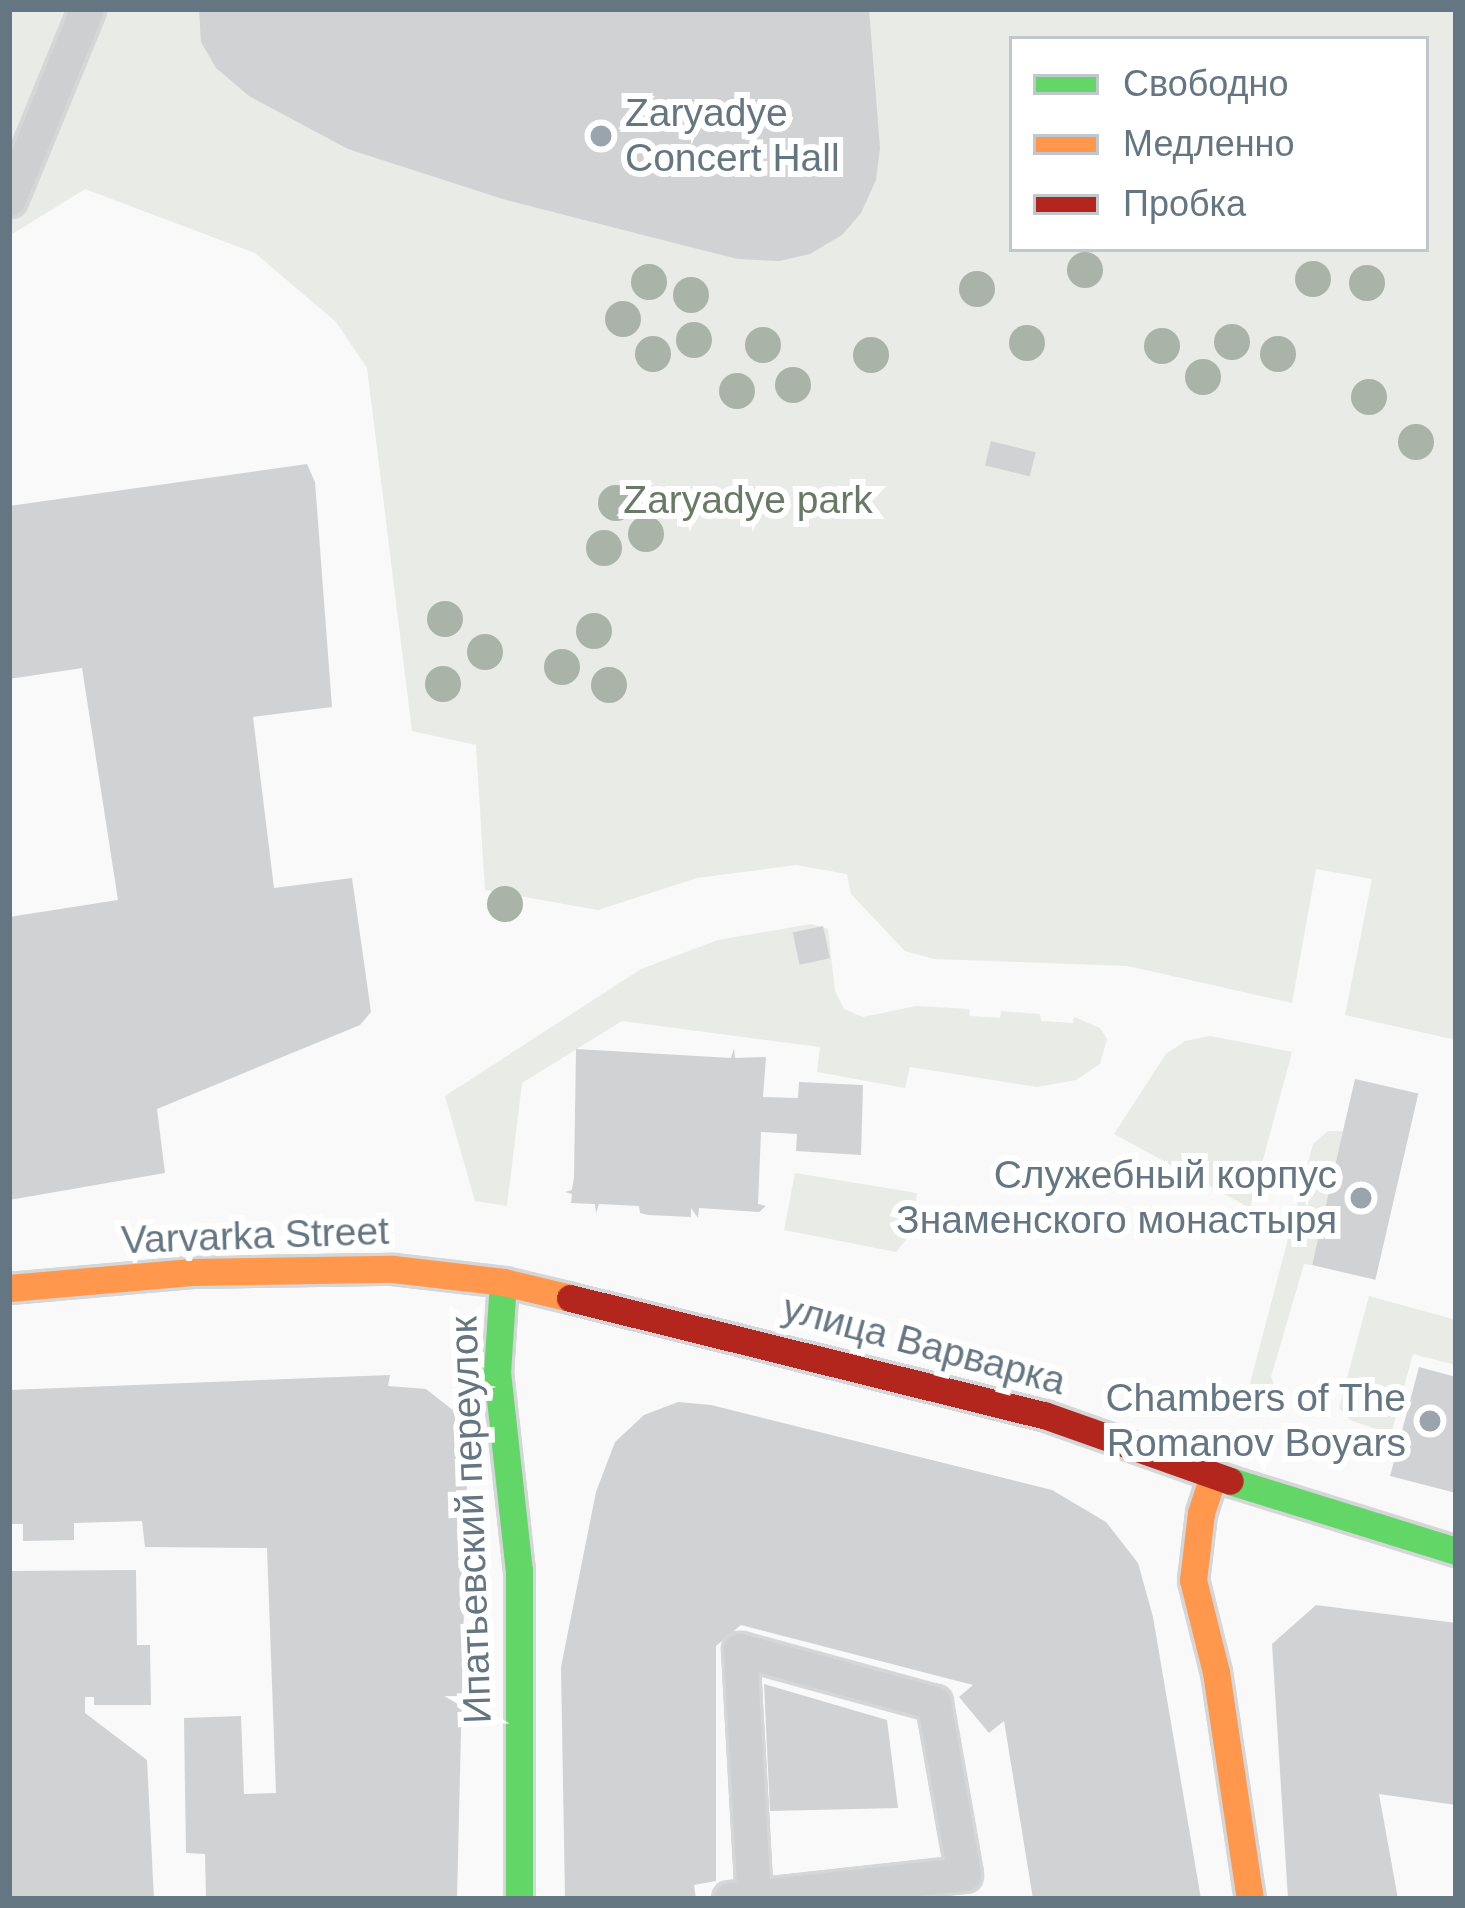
<!DOCTYPE html>
<html>
<head>
<meta charset="utf-8">
<style>
	body { margin:0 }
	#map { position:relative; width:1465px; height:1908px; overflow:hidden; background:#f9f9f9; font-family:Helvetica,sans-serif }
	div>[style] { position:absolute }
	.green>* { inset:0; background:#e8ebe6 }
	.building>* { inset:0; background:#d0d2d3; transform-origin:0 0 }
	.roads { filter:drop-shadow(3px 0 #d5d6d7) drop-shadow(-3px 0 #d5d6d7) drop-shadow(0 3px #d5d6d7) drop-shadow(0 -3px #d5d6d7) }
	.lane>* { height:33px; margin:-16.5px; padding:0 16.5px; transform-origin:16.5px; border-radius:16.5px; background:#cecfd0 }
	.fast>* { height:27px; margin:-13.5px; padding:0 13.5px; transform-origin:13.5px; border-radius:13.5px; background:#63d668 }
	.slow>* { height:27px; margin:-13.5px; padding:0 13.5px; transform-origin:13.5px; border-radius:13.5px; background:#ff974d }
	.jam>* { height:27px; margin:-13.5px; padding:0 13.5px; transform-origin:13.5px; border-radius:13.5px; background:#b3261e }
	.trees>* { width:36px; height:36px; margin:-18px; border-radius:50%; background:#a9b3a7 }
	.dots>* { width:33px; height:33px; translate:-50% -50%; box-sizing:border-box; border:6px solid #fff; border-radius:50% }
	span { translate:-50% -50%; white-space:nowrap; text-align:center; line-height:1.15; -webkit-text-stroke:12px #fff; paint-order:stroke }
	.poi-label { font-size:39px; color:#657683 }
	.left { translate:0 -50%; text-align:left }
	.right { translate:-100% -50%; text-align:right }
	.park-label { font-size:39px; color:#687a64 }
	.street-label { font-size:39px; color:#657683 }
	.frame { position:absolute; inset:0; border:12px solid #657683; pointer-events:none }
	.legend { position:absolute; left:1009px; top:36px; width:420px; height:216px; box-sizing:border-box; background:#fff; border:3px solid #c1c8cd; margin:0; padding:15px 21px; list-style:none; font-size:36px; color:#657683 }
	.legend li { display:flex; align-items:center; gap:24px; height:60px }
	.legend b { width:60px; border:3px solid #c1c8cd }
</style>
</head>
<body>
<div id="map">
	<div class="green">
		<div style="clip-path:polygon(evenodd,9px 9px,1456px 9px,1456px 1040px,1345px 1015px,1372px 879px,1316px 869px,1292px 1003px,1128px 966px,934px 959px,905px 951px,851px 894px,847px 874px,796px 865px,697px 878px,598px 910px,485px 890px,476px 745px,412px 731px,367px 368px,336px 322px,255px 253px,85px 189px,9px 236px,9px 9px,1012px 39px,1426px 39px,1426px 249px,1012px 249px,1012px 39px)"></div>
		<div style="clip-path:polygon(811px 924px,828px 929px,835px 991px,844px 1009px,863px 1017px,916px 1006px,969px 1009px,970px 1016px,1000px 1018px,1001px 1011px,1040px 1014px,1041px 1021px,1073px 1023px,1074px 1017px,1100px 1028px,1107px 1039px,1100px 1064px,1076px 1080px,1037px 1087px,910px 1067px,905px 1088px,817px 1072px,820px 1047px,622px 1021px,522px 1083px,507px 1206px,475px 1201px,445px 1096px,641px 969px,718px 940px)"></div>
		<div style="clip-path:polygon(1210px 1036px,1292px 1052px,1250px 1208px,1114px 1134px,1166px 1054px,1185px 1041px)"></div>
		<div style="clip-path:polygon(1328px 1131px,1343px 1131px,1312px 1265px,1304px 1264px,1271px 1377px,1285px 1409px,1248px 1391px,1313px 1144px)"></div>
		<div style="clip-path:polygon(795px 1173px,917px 1193px,910px 1235px,896px 1252px,784px 1230px)"></div>
		<div style="clip-path:polygon(1369px 1296px,1456px 1320px,1456px 1365px,1413px 1354px,1391px 1434px,1350px 1420px,1339px 1408px)"></div>
	</div>
	<div class="building">
		<div style="clip-path:polygon(199px 9px,869px 9px,880px 148px,876px 180px,861px 213px,842px 235px,810px 254px,779px 261px,738px 259px,694px 248px,506px 200px,348px 149px,249px 96px,216px 68px,201px 42px)"></div>
		<div style="left:991px;top:441px;width:46px;height:25px;rotate:14deg"></div>
		<div style="clip-path:polygon(307px 464px,315px 482px,332px 707px,253px 717px,274px 888px,352px 878px,371px 1012px,360px 1025px,157px 1109px,165px 1173px,9px 1200px,9px 917px,118px 900px,82px 668px,9px 679px,9px 506px)"></div>
		<div style="left:823px;top:926px;width:33px;height:31px;rotate:78deg"></div>
		<div style="clip-path:polygon(734px 1048px,735px 1058px,766px 1057px,763px 1097px,798px 1098px,799px 1082px,863px 1085px,861px 1155px,796px 1151px,797px 1134px,761px 1132px,758px 1204px,766px 1206px,759px 1212px,699px 1208px,698px 1218px,691px 1208px,691px 1217px,648px 1215px,640px 1213px,639px 1206px,599px 1204px,596px 1213px,595px 1204px,571px 1203px,572px 1194px,565px 1192px,572px 1190px,574px 1177px,576px 1049px,731px 1058px)"></div>
		<div style="left:1355px;top:1079px;width:65px;height:191px;rotate:13deg"></div>
		<div style="clip-path:polygon(1419px 1367px,1456px 1377px,1456px 1493px,1390px 1476px)"></div>
		<div style="clip-path:polygon(390px 1375px,388px 1386px,426px 1389px,454px 1411px,457px 1439px,468px 1440px,457px 1899px,206px 1899px,205px 1854px,186px 1853px,184px 1718px,241px 1716px,244px 1794px,276px 1793px,267px 1548px,145px 1547px,142px 1521px,74px 1523px,74px 1540px,23px 1541px,23px 1524px,9px 1524px,9px 1390px)"></div>
		<div style="clip-path:polygon(678px 1402px,711px 1405px,1052px 1490px,1106px 1522px,1138px 1563px,1153px 1617px,1201px 1899px,1033px 1899px,1004px 1721px,989px 1733px,959px 1697px,973px 1685px,741px 1625px,716px 1646px,716px 1881px,694px 1885px,696px 1899px,565px 1899px,561px 1667px,596px 1492px,615px 1442px,644px 1415px)"></div>
		<div style="clip-path:polygon(136px 1570px,137px 1645px,150px 1645px,151px 1705px,94px 1705px,94px 1697px,85px 1697px,85px 1713px,147px 1760px,154px 1899px,9px 1899px,9px 1571px)"></div>
		<div style="clip-path:polygon(1316px 1605px,1456px 1623px,1456px 1805px,1379px 1794px,1398px 1899px,1288px 1899px,1272px 1644px)"></div>
		<div style="clip-path:polygon(764px 1684px,887px 1720px,898px 1808px,770px 1811px)"></div>
	</div>
	<div class="roads">
		<div class="lane">
			<div style="left:9px;top:199px;width:205px;rotate:-67.7deg"></div>
			<div style="left:730px;top:1899px;width:24px;rotate:-5deg"></div>
			<div style="left:754px;top:1897px;width:211px;rotate:-6.3deg"></div>
			<div style="left:964px;top:1874px;width:174px;rotate:-100deg"></div>
			<div style="left:934px;top:1703px;width:201px;rotate:-164.7deg"></div>
			<div style="left:740px;top:1650px;width:247px;rotate:86.8deg"></div>
		</div>
		<div class="fast">
			<div style="left:503px;top:1282px;width:90px;rotate:93.8deg"></div>
			<div style="left:497px;top:1372px;width:199px;rotate:83.7deg"></div>
			<div style="left:519px;top:1570px;width:329px;rotate:90deg"></div>
			<div style="left:1230px;top:1481px;width:237px;rotate:17.2deg"></div>
		</div>
		<div class="slow">
			<div style="left:9px;top:1288px;width:183px;rotate:-5deg"></div>
			<div style="left:191px;top:1272px;width:202px;rotate:-0.9deg"></div>
			<div style="left:393px;top:1269px;width:111px;rotate:6.7deg"></div>
			<div style="left:503px;top:1282px;width:69px;rotate:13.4deg"></div>
			<div style="left:1213px;top:1476px;width:39px;rotate:108deg"></div>
			<div style="left:1201px;top:1513px;width:67px;rotate:96.8deg"></div>
			<div style="left:1193px;top:1580px;width:95px;rotate:76deg"></div>
			<div style="left:1216px;top:1672px;width:230px;rotate:81.5deg"></div>
		</div>
		<div class="jam">
			<div style="left:570px;top:1298px;width:488px;rotate:13.9deg"></div>
			<div style="left:1044px;top:1415px;width:197px;rotate:19.5deg"></div>
		</div>
	</div>
	<div class="trees">
		<div style="left:1085px;top:270px"></div>
		<div style="left:1313px;top:279px"></div>
		<div style="left:649px;top:282px"></div>
		<div style="left:1367px;top:283px"></div>
		<div style="left:977px;top:289px"></div>
		<div style="left:691px;top:295px"></div>
		<div style="left:623px;top:319px"></div>
		<div style="left:694px;top:340px"></div>
		<div style="left:1232px;top:342px"></div>
		<div style="left:1027px;top:343px"></div>
		<div style="left:763px;top:345px"></div>
		<div style="left:1162px;top:346px"></div>
		<div style="left:653px;top:354px"></div>
		<div style="left:1278px;top:354px"></div>
		<div style="left:871px;top:355px"></div>
		<div style="left:1203px;top:377px"></div>
		<div style="left:793px;top:385px"></div>
		<div style="left:737px;top:391px"></div>
		<div style="left:1369px;top:397px"></div>
		<div style="left:1416px;top:442px"></div>
		<div style="left:616px;top:503px"></div>
		<div style="left:646px;top:534px"></div>
		<div style="left:604px;top:548px"></div>
		<div style="left:445px;top:619px"></div>
		<div style="left:594px;top:631px"></div>
		<div style="left:485px;top:652px"></div>
		<div style="left:562px;top:667px"></div>
		<div style="left:443px;top:684px"></div>
		<div style="left:609px;top:685px"></div>
		<div style="left:505px;top:904px"></div>
	</div>
	<div class="dots">
		<div style="left:601px;top:136px;background:#99a4ac"></div>
		<div style="left:1361px;top:1198px;background:#99a4ac"></div>
		<div style="left:1430px;top:1421px;background:#99a4ac"></div>
	</div>
	<div class="poi-label">
		<span class="left" style="left:625px;top:136px">Zaryadye<br>Concert Hall</span>
		<span class="right" style="left:1337px;top:1198px">Служебный корпус<br>Знаменского монастыря</span>
		<span class="right" style="left:1406px;top:1421px">Chambers of The<br>Romanov Boyars</span>
	</div>
	<div class="park-label">
		<span style="left:748px;top:500px">Zaryadye park</span>
	</div>
	<div class="street-label">
		<span style="left:255px;top:1236px;rotate:-2deg">Varvarka Street</span>
		<span style="left:924px;top:1345px;rotate:15deg">улица Варварка</span>
		<span style="left:471px;top:1520px;rotate:-92deg">Ипатьевский переулок</span>
	</div>
	<div class="frame"></div>
	<ul class="legend">
	<li><b style="height:15px;background:#63d668"></b>Свободно</li>
	<li><b style="height:15px;background:#ff974d"></b>Медленно</li>
	<li><b style="height:15px;background:#b3261e"></b>Пробка</li>
	</ul>
</div>
</body>
</html>
